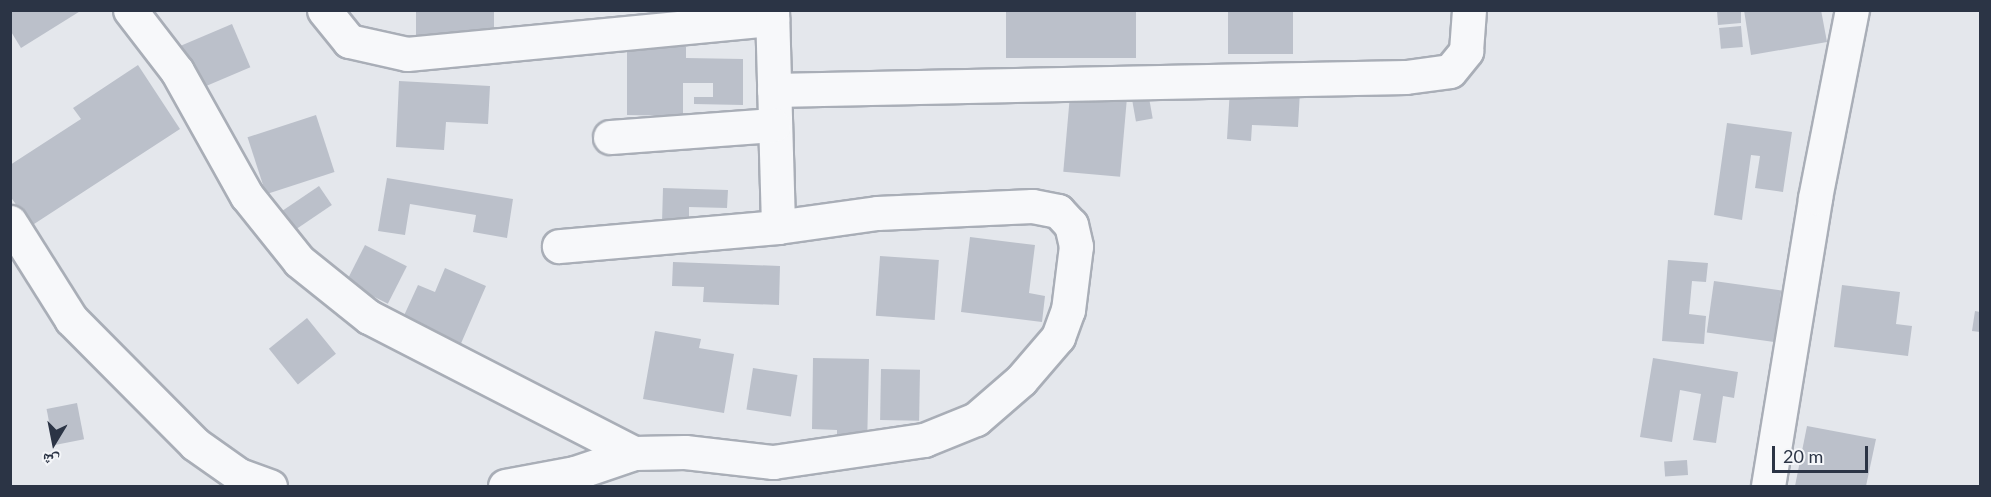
<!DOCTYPE html>
<html>
<head>
<meta charset="utf-8">
<style>
	body { margin:0 }
	#map { position:relative; width:1991px; height:497px; overflow:hidden; background:#e4e7ec; font-family:Lato,"Noto Naskh Arabic",sans-serif }
	div>[style] { position:absolute }
	.building>* { inset:0; background:#bbc0ca; transform-origin:0 0 }
	.roads { filter:drop-shadow(2px 0 #a9aeb7) drop-shadow(-2px 0 #a9aeb7) drop-shadow(0 2px #a9aeb7) drop-shadow(0 -2px #a9aeb7) }
	.minor>* { height:33px; margin:-16.5px; padding:0 16.5px; transform-origin:16.5px; border-radius:16.5px; background:#f7f8fa }
	span { translate:-50% -50%; white-space:nowrap; text-align:center; line-height:1.15; -webkit-text-stroke:4.5px #f4f6f9; paint-order:stroke }
	.frame { position:absolute; inset:0; border:12px solid #2b3445; pointer-events:none }
	.north { position:absolute; left:24px; top:413px; width:60px; height:60px; -webkit-text-stroke:4px #f4f6f9; paint-order:stroke; rotate:190deg; font-size:16px; font-weight:700; line-height:24px; text-align:center; color:#2b3445 }
	.north::after { content:''; display:block; margin:auto; width:21px; height:27px; background:#2b3445; clip-path:polygon(50% 0,100% 100%,50% 72%,0 100%) }
	.scale { position:absolute; left:1772px; top:446px; width:96px; height:27px; box-sizing:border-box; border:3px solid #2b3445; border-top:0; padding-left:8px; font-size:18px; line-height:21px; white-space:nowrap; color:#2b3445; -webkit-text-stroke:4px #f4f6f9; paint-order:stroke }
</style>
</head>
<body>
<div id="map">
	<div class="building">
		<div style="clip-path:polygon(10px 10px,82px 10px,21px 48px,10px 30px)"></div>
		<div style="left:416px;top:10px;width:78px;height:25px"></div>
		<div style="left:1006px;top:10px;width:130px;height:48px"></div>
		<div style="left:1228px;top:10px;width:65px;height:44px"></div>
		<div style="clip-path:polygon(1717px 10px,1741px 10px,1741px 23px,1718px 25px)"></div>
		<div style="clip-path:polygon(1744px 10px,1821px 10px,1827px 42px,1751px 55px)"></div>
		<div style="left:232px;top:24px;width:47px;height:55px;rotate:67deg"></div>
		<div style="left:1741px;top:26px;width:21px;height:22px;rotate:85deg"></div>
		<div style="clip-path:polygon(627px 47px,686px 47px,686px 58px,743px 59px,743px 105px,694px 104px,694px 97px,713px 97px,713px 83px,683px 83px,683px 116px,627px 115px)"></div>
		<div style="clip-path:polygon(138px 65px,180px 129px,31px 226px,10px 196px,10px 165px,81px 119px,73px 108px)"></div>
		<div style="clip-path:polygon(399px 81px,490px 86px,488px 124px,446px 122px,444px 150px,396px 147px)"></div>
		<div style="clip-path:polygon(1230px 88px,1300px 91px,1298px 127px,1252px 125px,1251px 141px,1227px 139px)"></div>
		<div style="left:1148px;top:92px;width:27px;height:17px;rotate:80deg"></div>
		<div style="left:1070px;top:95px;width:57px;height:77px;rotate:5deg"></div>
		<div style="left:316px;top:115px;width:60px;height:72px;rotate:72deg"></div>
		<div style="clip-path:polygon(1727px 123px,1792px 132px,1783px 192px,1755px 188px,1760px 156px,1751px 155px,1742px 220px,1714px 215px)"></div>
		<div style="clip-path:polygon(387px 178px,513px 199px,507px 238px,473px 232px,476px 215px,410px 204px,405px 235px,378px 231px)"></div>
		<div style="left:319px;top:186px;width:23px;height:45px;rotate:56deg"></div>
		<div style="clip-path:polygon(663px 188px,728px 190px,727px 208px,689px 207px,689px 224px,662px 223px)"></div>
		<div style="clip-path:polygon(970px 237px,1035px 245px,1029px 293px,1045px 296px,1042px 322px,961px 312px)"></div>
		<div style="left:365px;top:245px;width:47px;height:42px;rotate:27deg"></div>
		<div style="left:880px;top:256px;width:59px;height:60px;rotate:4deg"></div>
		<div style="clip-path:polygon(1668px 260px,1708px 263px,1706px 282px,1692px 281px,1689px 314px,1706px 316px,1704px 344px,1662px 341px)"></div>
		<div style="clip-path:polygon(673px 262px,780px 266px,779px 305px,703px 302px,704px 287px,672px 286px)"></div>
		<div style="clip-path:polygon(445px 268px,486px 286px,459px 348px,401px 322px,418px 285px,435px 292px)"></div>
		<div style="left:1714px;top:281px;width:68px;height:52px;rotate:8deg"></div>
		<div style="clip-path:polygon(1842px 285px,1900px 292px,1896px 324px,1912px 326px,1908px 356px,1834px 347px)"></div>
		<div style="clip-path:polygon(1975px 311px,1980px 312px,1980px 332px,1972px 331px)"></div>
		<div style="left:307px;top:318px;width:46px;height:49px;rotate:51deg"></div>
		<div style="clip-path:polygon(655px 331px,701px 339px,699px 348px,734px 354px,724px 413px,643px 399px)"></div>
		<div style="clip-path:polygon(813px 358px,869px 359px,867px 448px,837px 446px,837px 430px,812px 429px)"></div>
		<div style="clip-path:polygon(1653px 358px,1738px 372px,1734px 398px,1723px 396px,1716px 443px,1693px 440px,1701px 394px,1680px 390px,1672px 442px,1640px 437px)"></div>
		<div style="left:753px;top:368px;width:45px;height:42px;rotate:9deg"></div>
		<div style="left:881px;top:369px;width:39px;height:51px;rotate:1deg"></div>
		<div style="left:77px;top:403px;width:37px;height:31px;rotate:79deg"></div>
		<div style="clip-path:polygon(1807px 426px,1876px 439px,1866px 486px,1795px 486px)"></div>
		<div style="left:1687px;top:460px;width:15px;height:23px;rotate:86deg"></div>
	</div>
	<div class="roads">
		<div class="minor">
			<div style="left:130px;top:10px;width:77px;rotate:52.4deg"></div>
			<div style="left:177px;top:71px;width:143px;rotate:60.8deg"></div>
			<div style="left:247px;top:196px;width:83px;rotate:51.3deg"></div>
			<div style="left:299px;top:261px;width:90px;rotate:38.7deg"></div>
			<div style="left:369px;top:317px;width:298px;rotate:27.2deg"></div>
			<div style="left:324px;top:10px;width:40px;rotate:51deg"></div>
			<div style="left:349px;top:41px;width:59px;rotate:12.6deg"></div>
			<div style="left:407px;top:54px;width:367px;rotate:-5.5deg"></div>
			<div style="left:772px;top:10px;width:217px;rotate:88.4deg"></div>
			<div style="left:774px;top:90px;width:632px;rotate:-1.18deg"></div>
			<div style="left:1406px;top:77px;width:44px;rotate:-7.8deg"></div>
			<div style="left:1450px;top:71px;width:26px;rotate:-51deg"></div>
			<div style="left:1466px;top:51px;width:41px;rotate:-85.8deg"></div>
			<div style="left:610px;top:137px;width:164px;rotate:-4.2deg"></div>
			<div style="left:10px;top:222px;width:115px;rotate:57.8deg"></div>
			<div style="left:71px;top:319px;width:176px;rotate:45.2deg"></div>
			<div style="left:195px;top:444px;width:54px;rotate:35.2deg"></div>
			<div style="left:239px;top:475px;width:33px;rotate:20deg"></div>
			<div style="left:505px;top:486px;width:71px;rotate:-10.5deg"></div>
			<div style="left:575px;top:473px;width:62px;rotate:-18.7deg"></div>
			<div style="left:634px;top:453px;width:51px;rotate:-1.1deg"></div>
			<div style="left:685px;top:452px;width:89px;rotate:6.5deg"></div>
			<div style="left:773px;top:462px;width:153px;rotate:-8.3deg"></div>
			<div style="left:924px;top:440px;width:56px;rotate:-22deg"></div>
			<div style="left:976px;top:419px;width:60px;rotate:-40.9deg"></div>
			<div style="left:1021px;top:380px;width:57px;rotate:-49.3deg"></div>
			<div style="left:1058px;top:337px;width:29px;rotate:-70deg"></div>
			<div style="left:1068px;top:310px;width:64px;rotate:-82.9deg"></div>
			<div style="left:1076px;top:246px;width:22px;rotate:-103deg"></div>
			<div style="left:1071px;top:225px;width:19px;rotate:-133deg"></div>
			<div style="left:1058px;top:211px;width:26px;rotate:-169deg"></div>
			<div style="left:1032px;top:206px;width:155px;rotate:177.4deg"></div>
			<div style="left:877px;top:213px;width:100px;rotate:172deg"></div>
			<div style="left:778px;top:227px;width:220px;rotate:175deg"></div>
			<div style="left:1768px;top:486px;width:292px;rotate:-80.7deg"></div>
			<div style="left:1815px;top:198px;width:192px;rotate:-78.9deg"></div>
		</div>
	</div>
	<div class="frame"></div>
	<div class="north">ش</div>
	<div class="scale">20 m</div>
</div>
</body>
</html>
